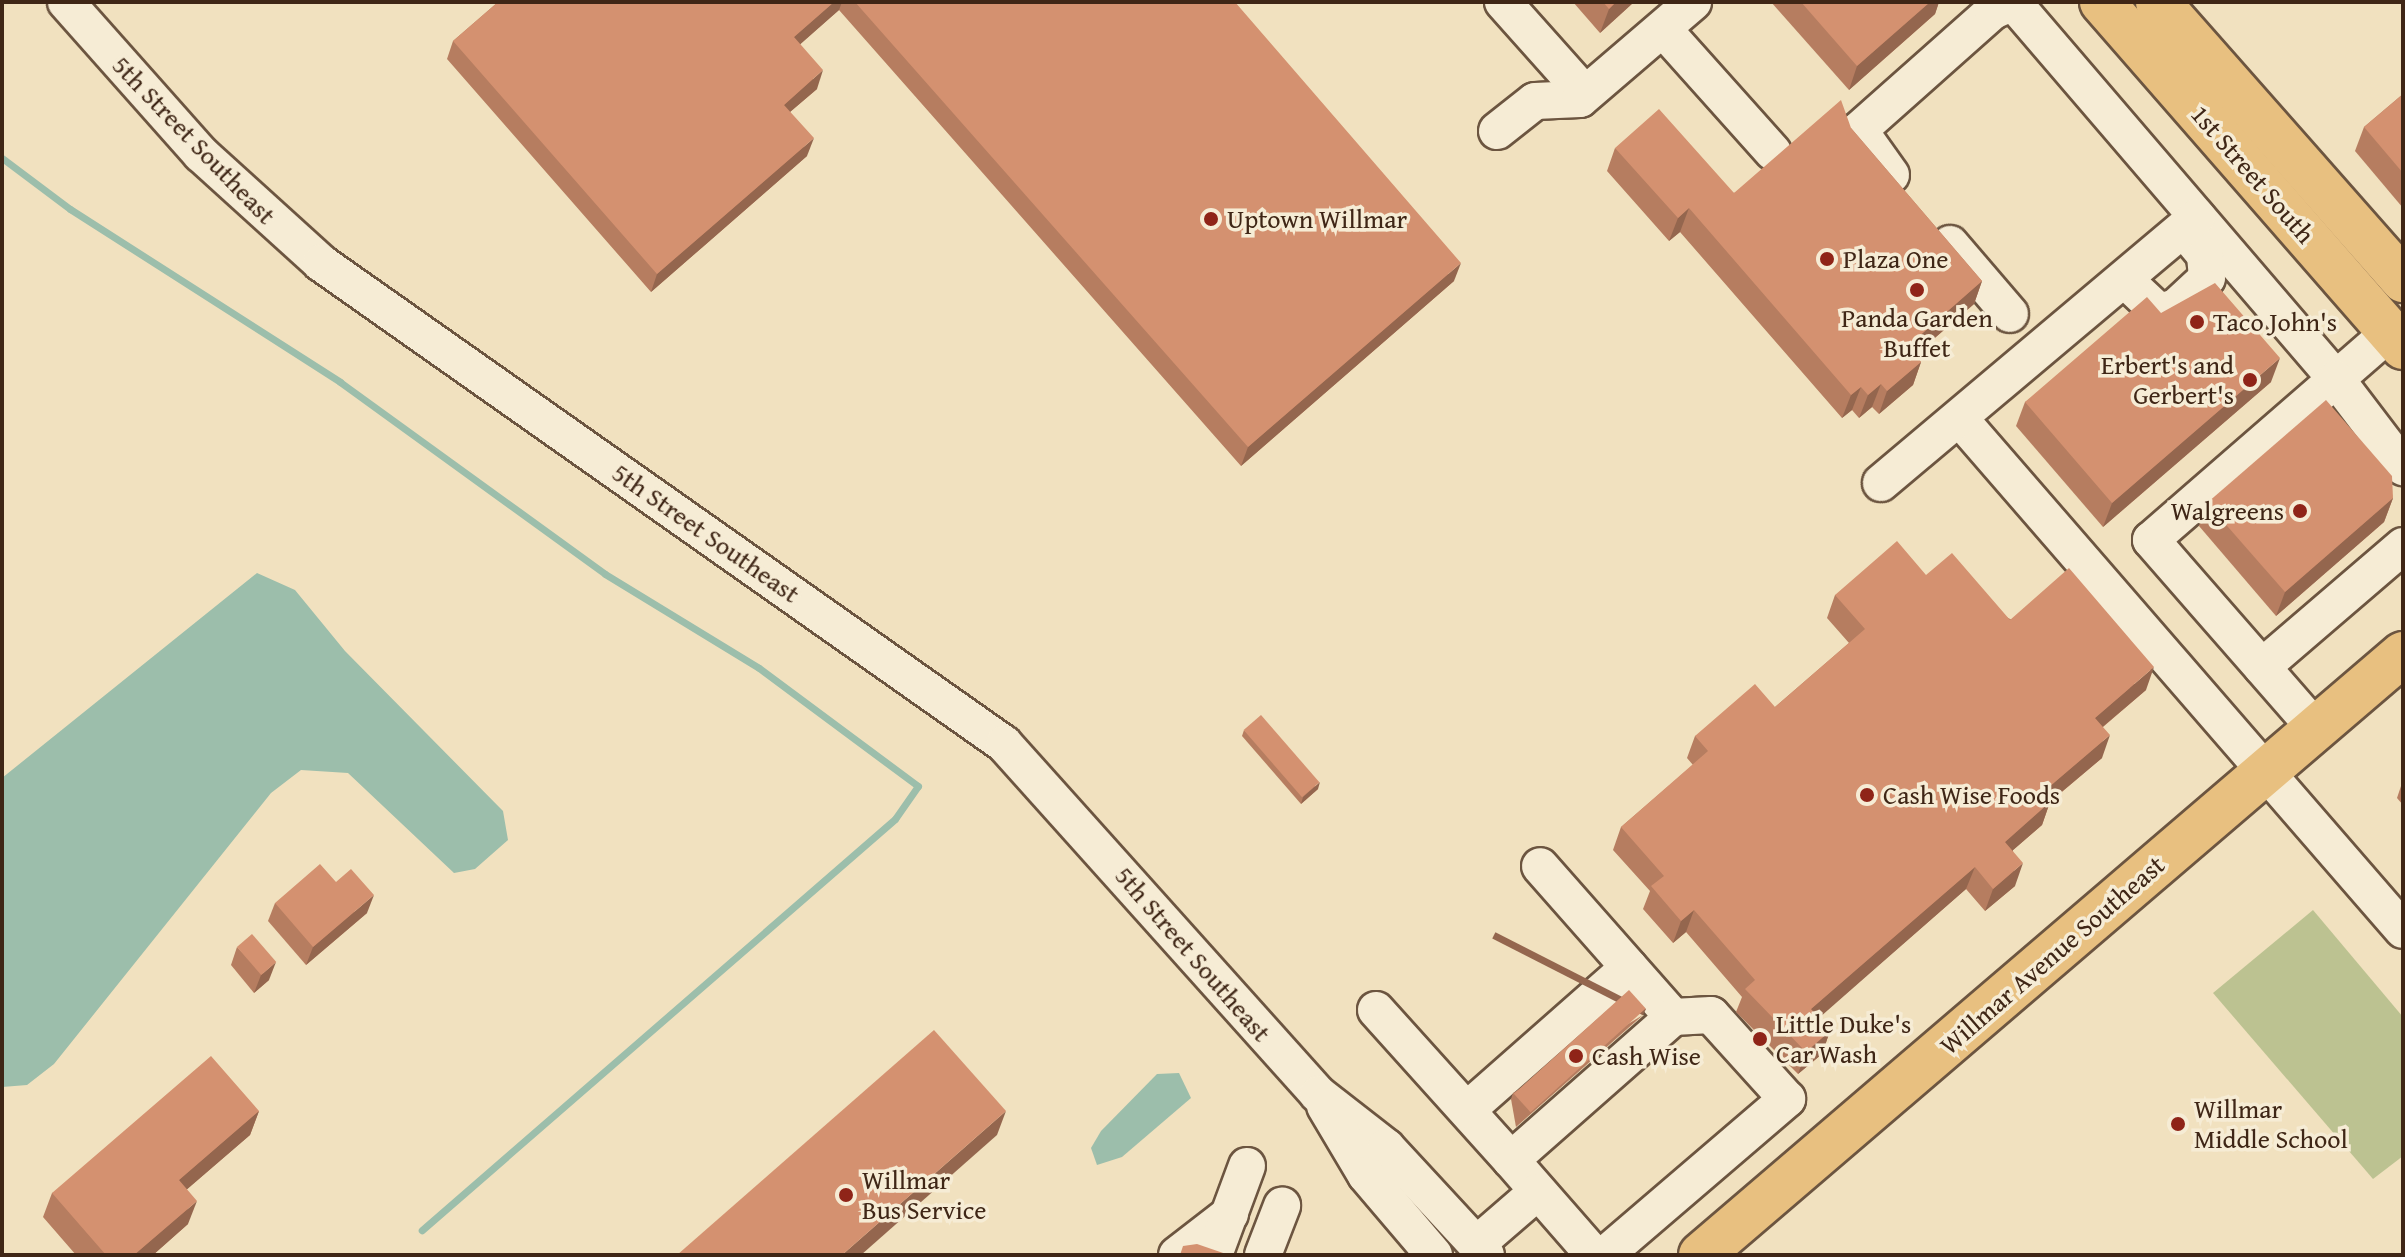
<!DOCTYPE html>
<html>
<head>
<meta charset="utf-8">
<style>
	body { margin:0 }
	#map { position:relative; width:2405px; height:1257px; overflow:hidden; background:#f1e1bf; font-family:"Gentium Book Plus",serif }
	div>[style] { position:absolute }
	.green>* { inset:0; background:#bcc291 }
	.water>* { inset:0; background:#9cbeab }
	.stream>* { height:7px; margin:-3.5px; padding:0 3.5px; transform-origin:3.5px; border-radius:3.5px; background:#9cbeab }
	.roads { filter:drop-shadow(2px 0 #6c5540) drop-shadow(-2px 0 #6c5540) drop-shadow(0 2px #6c5540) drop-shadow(0 -2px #6c5540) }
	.minor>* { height:36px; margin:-18px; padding:0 18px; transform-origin:18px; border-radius:18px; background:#f6ecd5 }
	.major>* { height:44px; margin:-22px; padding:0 22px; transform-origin:22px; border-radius:22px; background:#e8c080 }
	.wall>* { inset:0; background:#b67d60 }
	.shaded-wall>* { inset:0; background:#94664e; transform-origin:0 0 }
	.building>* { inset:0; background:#d49170; transform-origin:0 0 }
	.dots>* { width:22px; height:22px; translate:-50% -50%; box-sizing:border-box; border:4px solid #f6ecd5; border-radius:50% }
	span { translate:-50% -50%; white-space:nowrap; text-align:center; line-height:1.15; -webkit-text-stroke:7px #f6ecd5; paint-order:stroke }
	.street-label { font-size:26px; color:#3f2616 }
	.poi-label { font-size:26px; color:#3f2616 }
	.left { translate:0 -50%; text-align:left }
	.right { translate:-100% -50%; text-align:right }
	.frame { position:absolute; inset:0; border:4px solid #3f2616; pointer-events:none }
</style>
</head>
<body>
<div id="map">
	<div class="green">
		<div style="clip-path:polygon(2313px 910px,2403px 1017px,2403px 1156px,2373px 1179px,2213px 993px)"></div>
	</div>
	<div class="water">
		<div style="clip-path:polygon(257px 573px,295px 590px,345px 651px,503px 811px,508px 840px,475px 869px,454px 873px,348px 773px,301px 770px,271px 793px,54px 1064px,27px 1085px,2px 1087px,2px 778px)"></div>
		<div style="clip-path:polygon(1179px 1073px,1191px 1098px,1122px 1157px,1097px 1165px,1091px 1148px,1101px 1131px,1157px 1074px)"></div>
	</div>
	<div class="stream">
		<div style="left:2px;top:158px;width:85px;rotate:36.9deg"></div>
		<div style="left:70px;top:209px;width:321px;rotate:32.6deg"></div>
		<div style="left:340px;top:382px;width:327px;rotate:35.9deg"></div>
		<div style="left:605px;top:574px;width:180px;rotate:31.4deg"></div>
		<div style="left:759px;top:668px;width:198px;rotate:36.6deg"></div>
		<div style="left:918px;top:786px;width:40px;rotate:124.9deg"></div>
		<div style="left:895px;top:819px;width:627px;rotate:139.01deg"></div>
	</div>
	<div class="roads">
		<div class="minor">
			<div style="left:66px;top:2px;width:203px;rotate:48.4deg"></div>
			<div style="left:201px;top:154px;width:162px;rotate:42.2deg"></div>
			<div style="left:321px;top:263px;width:835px;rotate:35.15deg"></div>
			<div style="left:1004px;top:744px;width:470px;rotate:48.1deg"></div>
			<div style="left:1318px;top:1094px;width:86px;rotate:37.9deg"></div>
			<div style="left:1386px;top:1147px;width:147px;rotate:47.2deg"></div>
			<div style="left:1503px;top:2px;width:123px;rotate:48.3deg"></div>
			<div style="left:1663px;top:29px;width:165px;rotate:48.2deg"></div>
			<div style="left:1497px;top:131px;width:48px;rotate:-38.3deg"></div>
			<div style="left:1535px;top:101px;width:45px;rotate:-2.5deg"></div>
			<div style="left:1580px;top:99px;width:149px;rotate:-40.6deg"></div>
			<div style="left:1891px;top:175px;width:55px;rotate:-125.4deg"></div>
			<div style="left:1859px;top:130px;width:179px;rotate:-41.6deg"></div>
			<div style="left:1993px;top:11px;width:22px;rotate:-24deg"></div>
			<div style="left:2013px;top:2px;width:496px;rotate:49.4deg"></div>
			<div style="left:2336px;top:379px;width:72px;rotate:-41deg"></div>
			<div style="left:1950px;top:244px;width:92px;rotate:49.4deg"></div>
			<div style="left:2124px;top:279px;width:48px;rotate:43.3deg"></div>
			<div style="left:2159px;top:312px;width:18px;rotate:-16deg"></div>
			<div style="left:2176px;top:307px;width:42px;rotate:-43.1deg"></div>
			<div style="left:2207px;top:278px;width:23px;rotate:-95deg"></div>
			<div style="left:2205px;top:255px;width:34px;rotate:-130deg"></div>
			<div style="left:1960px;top:419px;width:676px;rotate:49.08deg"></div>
			<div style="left:1881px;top:483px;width:413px;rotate:-40.1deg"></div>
			<div style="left:2262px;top:667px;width:186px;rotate:-40.6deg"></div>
			<div style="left:2316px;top:729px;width:251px;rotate:-131.1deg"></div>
			<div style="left:2151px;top:540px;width:245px;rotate:-41deg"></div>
			<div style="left:2336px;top:379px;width:111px;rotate:52.7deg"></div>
			<div style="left:1376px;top:1010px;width:202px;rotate:48deg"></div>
			<div style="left:1511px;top:1160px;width:216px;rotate:-41.4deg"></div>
			<div style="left:1673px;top:1017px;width:201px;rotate:-131.4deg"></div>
			<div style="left:1325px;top:1106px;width:80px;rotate:59.3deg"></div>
			<div style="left:1366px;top:1175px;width:105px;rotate:49.6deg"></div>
			<div style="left:1467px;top:1110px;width:216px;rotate:-41.4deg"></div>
			<div style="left:1511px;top:1160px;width:126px;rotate:48.9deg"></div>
			<div style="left:1477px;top:1244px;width:79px;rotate:-40.9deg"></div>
			<div style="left:1177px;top:1255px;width:67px;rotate:-37.7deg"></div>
			<div style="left:1214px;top:1255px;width:95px;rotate:-69.7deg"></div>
			<div style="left:1263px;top:1255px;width:53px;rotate:-68.8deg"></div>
			<div style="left:1605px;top:1255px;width:240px;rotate:-40.6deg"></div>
			<div style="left:1787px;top:1099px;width:113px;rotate:-132.1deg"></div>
			<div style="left:1711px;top:1015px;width:38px;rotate:177deg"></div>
		</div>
		<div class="major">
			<div style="left:2102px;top:2px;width:458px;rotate:48.9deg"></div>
			<div style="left:2158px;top:2px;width:371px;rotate:48.6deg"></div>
			<div style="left:1701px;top:1255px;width:924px;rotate:-40.57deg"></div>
		</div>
	</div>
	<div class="wall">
		<div style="clip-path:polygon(498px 2px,1218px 2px,1454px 281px,1241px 466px,839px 10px,800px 44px,817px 89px,790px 112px,807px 156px,651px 292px,447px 59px,453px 41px)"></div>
		<div style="clip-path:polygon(1573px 2px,1634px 2px,1600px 33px)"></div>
		<div style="clip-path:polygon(1771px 2px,1939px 2px,1935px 14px,1849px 90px)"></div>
		<div style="clip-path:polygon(2403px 94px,2403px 208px,2355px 151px,2364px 127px)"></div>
		<div style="clip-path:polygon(1851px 128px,1982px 281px,1974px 304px,1915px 355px,1921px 362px,1913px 385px,1879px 414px,1872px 407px,1859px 418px,1852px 410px,1842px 418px,1680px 232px,1669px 241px,1607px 171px,1615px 148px,1734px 193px)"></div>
		<div style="clip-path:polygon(2161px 313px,2271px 382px,2103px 527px,2016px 426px,2025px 402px)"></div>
		<div style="clip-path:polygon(2393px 498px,2384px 522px,2276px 616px,2199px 526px,2207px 503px)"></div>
		<div style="clip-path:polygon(1926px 575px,2146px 690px,2103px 727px,2102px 758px,2050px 802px,2042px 825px,2013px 850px,2015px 886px,1985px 911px,1966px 889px,1818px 1018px,1830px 1031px,1822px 1054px,1798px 1074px,1736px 1012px,1742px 997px,1686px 932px,1673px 943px,1643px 909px,1650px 891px,1613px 850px,1621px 827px,1693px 765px,1687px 758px,1695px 736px,1775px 707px,1849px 643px,1827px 618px,1835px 595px)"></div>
		<div style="clip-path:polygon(1244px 730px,1318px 789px,1301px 804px,1242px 736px)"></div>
		<div style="clip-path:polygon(2403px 780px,2403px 805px,2397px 798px)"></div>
		<div style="clip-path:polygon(275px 903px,367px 913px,306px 965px,268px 921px)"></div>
		<div style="clip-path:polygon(237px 947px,269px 980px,254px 993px,231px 965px)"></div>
		<div style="clip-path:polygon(1643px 1015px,1516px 1127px,1511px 1099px,1513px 1093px)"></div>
		<div style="clip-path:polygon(259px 1111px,250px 1135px,187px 1189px,188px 1224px,153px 1255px,76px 1255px,43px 1217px,52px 1193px)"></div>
	</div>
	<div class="shaded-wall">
		<div style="clip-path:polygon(834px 2px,842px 2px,839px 10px,787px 56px,794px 37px)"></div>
		<div style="clip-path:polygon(1616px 2px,1634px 2px,1600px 33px,1609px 9px)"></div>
		<div style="clip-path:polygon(1930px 2px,1939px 2px,1935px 14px,1849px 90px,1857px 66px)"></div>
		<div style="clip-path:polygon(823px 70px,817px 89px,777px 123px,784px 105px)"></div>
		<div style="clip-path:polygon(814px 138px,807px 156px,651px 292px,657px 274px)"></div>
		<div style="clip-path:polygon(1689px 208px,1680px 232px,1669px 241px,1678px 218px)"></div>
		<div style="clip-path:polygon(1461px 263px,1454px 281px,1241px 466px,1248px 447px)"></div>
		<div style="clip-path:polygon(1982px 281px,1974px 304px,1899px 369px,1908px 346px)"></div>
		<div style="clip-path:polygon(2280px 358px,2271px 382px,2103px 527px,2112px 503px)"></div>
		<div style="clip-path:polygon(1921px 362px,1913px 385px,1879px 414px,1887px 391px)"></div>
		<div style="clip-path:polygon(1881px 384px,1872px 407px,1859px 418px,1868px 395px)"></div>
		<div style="clip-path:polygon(1861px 387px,1852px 410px,1842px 418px,1851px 395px)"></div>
		<div style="clip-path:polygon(2393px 498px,2384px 522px,2276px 616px,2285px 592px)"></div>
		<div style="clip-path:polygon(2154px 667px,2146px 690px,2087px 740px,2095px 718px)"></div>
		<div style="clip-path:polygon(2110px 735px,2102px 758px,2034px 815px,2042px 793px)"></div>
		<div style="clip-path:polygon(1320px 782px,1318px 789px,1301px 804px,1303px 797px)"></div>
		<div style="clip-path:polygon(2050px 802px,2042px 825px,1997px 864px,2005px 842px)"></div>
		<div style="clip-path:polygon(2023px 863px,2015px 886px,1985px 911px,1993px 889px)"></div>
		<div style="clip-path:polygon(1975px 867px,1966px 889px,1803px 1032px,1811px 1009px)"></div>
		<div style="clip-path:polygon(374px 895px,367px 913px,306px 965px,313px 947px)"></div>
		<div style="clip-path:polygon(1694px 910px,1686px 932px,1673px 943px,1681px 921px)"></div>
		<div style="clip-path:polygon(276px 962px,269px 980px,254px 993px,261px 975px)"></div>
		<div style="left:1646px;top:1009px;width:7px;height:169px;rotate:117deg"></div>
		<div style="clip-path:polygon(1830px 1031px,1822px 1054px,1798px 1074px,1806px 1052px)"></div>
		<div style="clip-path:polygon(259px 1111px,250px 1135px,170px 1204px,179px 1180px)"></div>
		<div style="clip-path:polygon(1006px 1111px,997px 1135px,861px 1255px,842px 1255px)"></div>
		<div style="clip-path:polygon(197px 1201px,188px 1224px,153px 1255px,134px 1255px)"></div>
	</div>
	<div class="building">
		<div style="clip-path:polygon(498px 2px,834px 2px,794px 37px,823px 70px,784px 105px,814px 138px,657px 274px,453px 41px)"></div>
		<div style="clip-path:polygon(855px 2px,1218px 2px,1220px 4px,1223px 2px,1235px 2px,1461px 263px,1248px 447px)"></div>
		<div style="clip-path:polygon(1603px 2px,1616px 2px,1609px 9px)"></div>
		<div style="clip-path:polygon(1801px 2px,1930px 2px,1857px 66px)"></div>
		<div style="clip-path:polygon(2403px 94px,2403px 173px,2364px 127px)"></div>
		<div style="clip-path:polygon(1841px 100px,1851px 128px,1982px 281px,1908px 346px,1921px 362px,1887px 391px,1881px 384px,1868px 395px,1861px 387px,1851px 395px,1689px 208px,1678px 218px,1615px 148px,1659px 109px,1734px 193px)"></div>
		<div style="clip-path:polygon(2215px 283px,2280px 358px,2112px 503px,2025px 402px,2147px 297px,2161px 313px)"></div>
		<div style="clip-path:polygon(2326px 400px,2392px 476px,2393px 498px,2285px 592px,2207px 503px)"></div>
		<div style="clip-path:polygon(1897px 541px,1926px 575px,1952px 553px,2010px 620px,2069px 568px,2154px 667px,2095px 718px,2110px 735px,2042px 793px,2050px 802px,2005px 842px,2023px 863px,1993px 889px,1975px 867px,1811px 1009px,1830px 1031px,1806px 1052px,1745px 989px,1755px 980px,1694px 910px,1681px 921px,1651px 886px,1664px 876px,1621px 827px,1708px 751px,1695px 736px,1755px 684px,1775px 707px,1865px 629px,1835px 595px)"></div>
		<div style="left:1261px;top:715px;width:89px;height:23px;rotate:49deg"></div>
		<div style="clip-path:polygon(320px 864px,336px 882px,351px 869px,374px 895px,313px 947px,275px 903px)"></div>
		<div style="left:252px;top:934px;width:37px;height:20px;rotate:49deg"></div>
		<div style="left:1629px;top:990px;width:25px;height:155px;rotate:48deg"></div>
		<div style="clip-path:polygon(934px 1030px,1006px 1111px,842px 1255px,677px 1255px)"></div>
		<div style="clip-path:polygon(211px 1056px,259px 1111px,179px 1180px,197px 1201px,134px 1255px,106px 1255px,52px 1193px)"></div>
		<div style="clip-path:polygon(1197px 1244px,1229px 1255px,1180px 1255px,1183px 1246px)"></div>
	</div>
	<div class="dots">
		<div style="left:1211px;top:219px;background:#8f2418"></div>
		<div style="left:1827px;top:259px;background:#8f2418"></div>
		<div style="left:1917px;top:290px;background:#8f2418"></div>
		<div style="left:2197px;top:322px;background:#8f2418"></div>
		<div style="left:2250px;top:380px;background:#8f2418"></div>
		<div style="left:2300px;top:511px;background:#8f2418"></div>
		<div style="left:1867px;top:795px;background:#8f2418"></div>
		<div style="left:1760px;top:1039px;background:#8f2418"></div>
		<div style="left:1576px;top:1056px;background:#8f2418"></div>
		<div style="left:2178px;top:1124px;background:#8f2418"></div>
		<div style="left:846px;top:1195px;background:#8f2418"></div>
	</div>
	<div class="street-label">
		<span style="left:194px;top:140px;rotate:46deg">5th Street Southeast</span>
		<span style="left:2253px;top:174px;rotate:49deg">1st Street South</span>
		<span style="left:706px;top:533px;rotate:35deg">5th Street Southeast</span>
		<span style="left:1193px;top:954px;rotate:49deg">5th Street Southeast</span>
		<span style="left:2052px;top:955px;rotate:-41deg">Willmar Avenue Southeast</span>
	</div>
	<div class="poi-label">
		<span class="left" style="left:1227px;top:219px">Uptown Willmar</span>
		<span class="left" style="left:1843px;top:259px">Plaza One</span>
		<span style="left:1917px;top:333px">Panda Garden<br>Buffet</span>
		<span class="left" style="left:2213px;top:322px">Taco John's</span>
		<span class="right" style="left:2234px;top:380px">Erbert's and<br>Gerbert's</span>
		<span class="right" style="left:2284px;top:511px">Walgreens</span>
		<span class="left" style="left:1883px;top:795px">Cash Wise Foods</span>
		<span class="left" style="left:1776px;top:1039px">Little Duke's<br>Car Wash</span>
		<span class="left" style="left:1592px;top:1056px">Cash Wise</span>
		<span class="left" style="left:2194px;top:1124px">Willmar<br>Middle School</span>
		<span class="left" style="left:862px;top:1195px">Willmar<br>Bus Service</span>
	</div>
	<div class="frame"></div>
</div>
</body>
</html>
